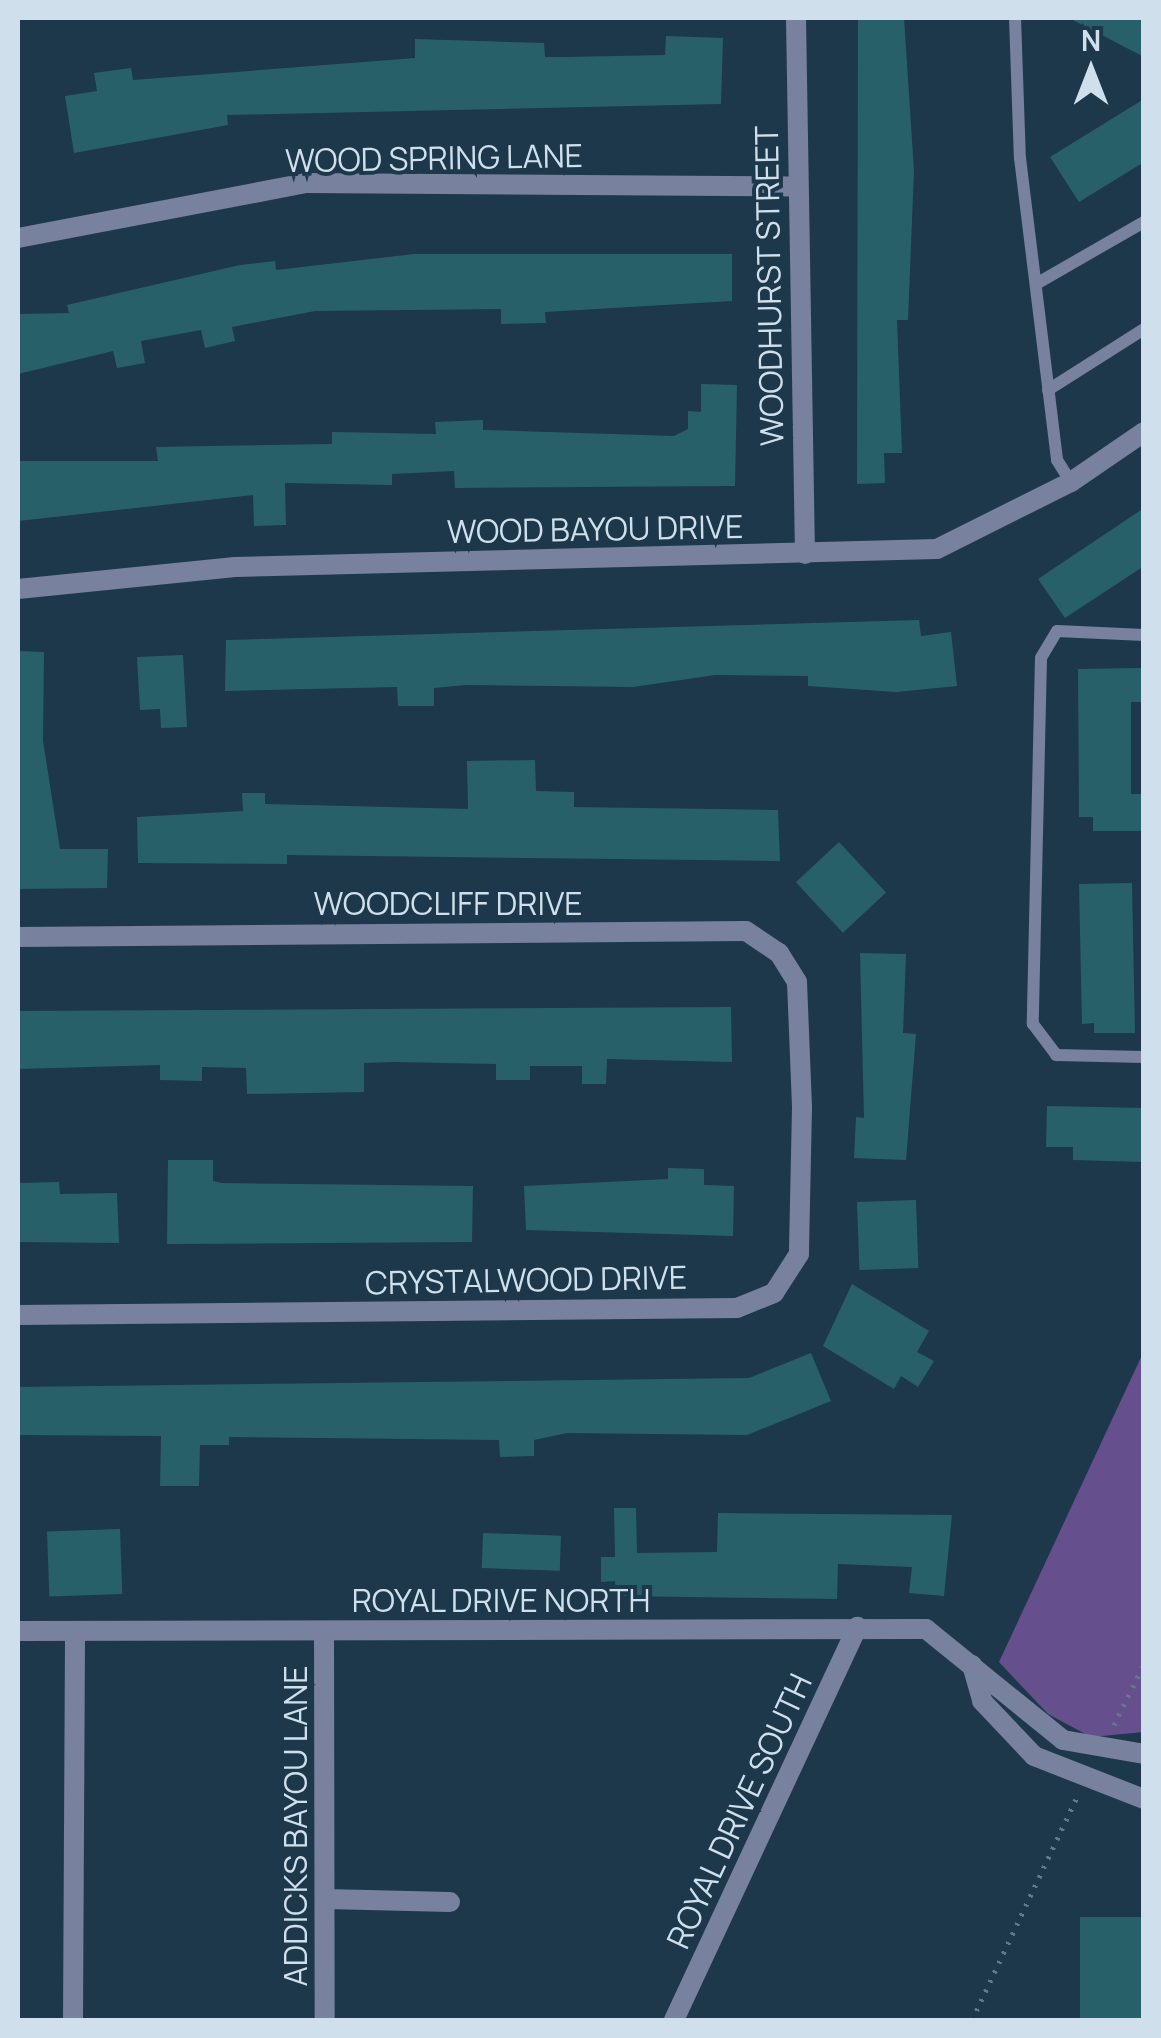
<!DOCTYPE html>
<html>
<head>
<meta charset="utf-8">
<style>
	body { margin:0 }
	#map { position:relative; width:1161px; height:2038px; overflow:hidden; background:#1d384b; font-family:Manrope,sans-serif }
	div>[style] { position:absolute }
	.green>* { inset:0; background:#664f8d }
	.building>* { inset:0; background:#28606a; transform-origin:0 0 }
	.path>* { height:5px; margin-top:-2.5px; transform-origin:0; background:repeating-linear-gradient(90deg,#63798a 0 2.5px,transparent 0 10.5px) }
	.service>* { height:12px; margin:-6px; padding:0 6px; transform-origin:6px; border-radius:6px; background:#78819e }
	.minor>* { height:20px; margin:-10px; padding:0 10px; transform-origin:10px; border-radius:10px; background:#78819e }
	span { translate:-50% -50%; white-space:nowrap; text-align:center; line-height:1.15; -webkit-text-stroke:8px #1d384b; paint-order:stroke }
	.street-label { font-size:32px; color:#cfdfeb }
	.frame { position:absolute; inset:0; border:20px solid #cfdfeb; pointer-events:none }
	.north { position:absolute; left:1041px; top:20px; width:100px; height:100px; -webkit-text-stroke:8px #1d384b; paint-order:stroke; rotate:0deg; font-size:28px; font-weight:700; line-height:40px; text-align:center; color:#cfdfeb }
	.north::after { content:''; display:block; margin:auto; width:35px; height:45px; background:#cfdfeb; clip-path:polygon(50% 0,100% 100%,50% 72%,0 100%) }
</style>
</head>
<body>
<div id="map">
	<div class="green">
		<div style="clip-path:polygon(1143px 1353px,1144px 1732px,1091px 1737px,1048px 1714px,999px 1662px)"></div>
	</div>
	<div class="building">
		<div style="clip-path:polygon(858px 18px,904px 18px,914px 171px,908px 320px,897px 320px,902px 453px,884px 453px,885px 483px,857px 484px)"></div>
		<div style="clip-path:polygon(1069px 18px,1144px 18px,1144px 57px)"></div>
		<div style="clip-path:polygon(666px 36px,723px 38px,721px 104px,227px 115px,228px 125px,74px 153px,65px 96px,97px 91px,94px 73px,131px 68px,133px 80px,415px 58px,415px 39px,544px 43px,545px 57px,567px 57px,665px 55px)"></div>
		<div style="clip-path:polygon(1144px 99px,1144px 162px,1079px 202px,1050px 157px)"></div>
		<div style="clip-path:polygon(414px 254px,732px 254px,732px 301px,545px 312px,546px 323px,501px 324px,501px 309px,315px 311px,232px 327px,235px 341px,205px 348px,201px 330px,141px 341px,145px 363px,117px 368px,113px 351px,18px 374px,18px 314px,69px 313px,67px 305px,240px 265px,275px 261px,276px 270px)"></div>
		<div style="clip-path:polygon(701px 384px,737px 385px,735px 486px,455px 488px,454px 471px,392px 474px,392px 485px,285px 483px,286px 525px,254px 526px,253px 495px,18px 521px,18px 461px,158px 461px,156px 447px,332px 444px,332px 432px,436px 434px,435px 422px,483px 420px,483px 430px,674px 436px,688px 429px,688px 411px,701px 412px)"></div>
		<div style="clip-path:polygon(1144px 508px,1144px 566px,1065px 618px,1038px 579px)"></div>
		<div style="clip-path:polygon(919px 620px,921px 636px,951px 632px,957px 686px,896px 692px,808px 686px,808px 676px,715px 675px,633px 687px,466px 685px,434px 688px,434px 706px,398px 706px,397px 687px,225px 691px,226px 640px)"></div>
		<div style="clip-path:polygon(18px 651px,44px 652px,43px 741px,60px 849px,108px 849px,107px 888px,18px 889px)"></div>
		<div style="clip-path:polygon(183px 655px,187px 727px,161px 728px,160px 709px,140px 710px,137px 657px)"></div>
		<div style="clip-path:polygon(1143px 668px,1143px 702px,1131px 702px,1131px 794px,1144px 794px,1144px 831px,1093px 831px,1093px 817px,1079px 817px,1078px 669px)"></div>
		<div style="clip-path:polygon(535px 760px,536px 791px,574px 792px,574px 807px,778px 810px,780px 861px,287px 855px,287px 864px,138px 863px,137px 817px,243px 811px,242px 793px,265px 793px,265px 804px,468px 809px,467px 761px)"></div>
		<div style="left:839px;top:842px;width:69px;height:59px;rotate:47deg"></div>
		<div style="clip-path:polygon(1132px 883px,1135px 1033px,1094px 1033px,1094px 1023px,1082px 1024px,1079px 884px)"></div>
		<div style="clip-path:polygon(860px 953px,906px 954px,903px 1033px,916px 1034px,906px 1160px,854px 1158px,856px 1117px,864px 1118px)"></div>
		<div style="clip-path:polygon(731px 1007px,732px 1062px,607px 1059px,606px 1084px,582px 1084px,582px 1066px,530px 1066px,530px 1080px,496px 1080px,496px 1064px,394px 1062px,364px 1063px,364px 1092px,247px 1094px,246px 1068px,202px 1067px,202px 1081px,160px 1080px,160px 1065px,18px 1069px,18px 1011px)"></div>
		<div style="clip-path:polygon(1047px 1106px,1144px 1108px,1144px 1162px,1073px 1160px,1073px 1147px,1046px 1147px)"></div>
		<div style="clip-path:polygon(168px 1160px,213px 1160px,213px 1181px,222px 1183px,473px 1186px,472px 1242px,167px 1244px)"></div>
		<div style="clip-path:polygon(668px 1168px,704px 1169px,704px 1185px,734px 1186px,733px 1236px,526px 1230px,524px 1186px,668px 1179px)"></div>
		<div style="clip-path:polygon(59px 1182px,60px 1194px,117px 1193px,119px 1243px,18px 1242px,18px 1183px)"></div>
		<div style="left:916px;top:1200px;width:68px;height:59px;rotate:88deg"></div>
		<div style="clip-path:polygon(852px 1284px,929px 1331px,917px 1352px,934px 1361px,918px 1387px,901px 1376px,894px 1389px,823px 1346px)"></div>
		<div style="clip-path:polygon(811px 1353px,831px 1401px,747px 1435px,567px 1433px,534px 1440px,534px 1456px,500px 1457px,499px 1440px,229px 1437px,229px 1445px,200px 1445px,199px 1486px,160px 1486px,161px 1436px,18px 1435px,18px 1387px,749px 1378px)"></div>
		<div style="clip-path:polygon(614px 1508px,636px 1508px,637px 1553px,717px 1552px,718px 1513px,952px 1515px,944px 1596px,909px 1593px,912px 1567px,838px 1564px,837px 1599px,616px 1596px,615px 1581px,601px 1582px,601px 1557px,615px 1557px)"></div>
		<div style="left:120px;top:1529px;width:65px;height:73px;rotate:88deg"></div>
		<div style="left:483px;top:1533px;width:78px;height:35px;rotate:2deg"></div>
		<div style="left:1080px;top:1917px;width:64px;height:103px"></div>
	</div>
	<div class="path">
		<div style="left:1114px;top:1725px;width:68px;rotate:-63.8deg"></div>
		<div style="left:972px;top:2020px;width:246px;rotate:-64.8deg"></div>
	</div>
	<div class="service">
		<div style="left:1015px;top:18px;width:140px;rotate:88deg"></div>
		<div style="left:1020px;top:158px;width:304px;rotate:83deg"></div>
		<div style="left:1057px;top:460px;width:26px;rotate:58deg"></div>
		<div style="left:1036px;top:284px;width:125px;rotate:-29.9deg"></div>
		<div style="left:1048px;top:390px;width:114px;rotate:-32.4deg"></div>
		<div style="left:1144px;top:635px;width:87px;rotate:-177.4deg"></div>
		<div style="left:1057px;top:631px;width:31px;rotate:121deg"></div>
		<div style="left:1041px;top:658px;width:366px;rotate:91.3deg"></div>
		<div style="left:1033px;top:1024px;width:39px;rotate:53deg"></div>
		<div style="left:1056px;top:1055px;width:88px;rotate:1.3deg"></div>
	</div>
	<div class="minor">
		<div style="left:796px;top:18px;width:536px;rotate:89.04deg"></div>
		<div style="left:18px;top:238px;width:292px;rotate:-10.8deg"></div>
		<div style="left:305px;top:183px;width:491px;rotate:0.4deg"></div>
		<div style="left:18px;top:589px;width:218px;rotate:-5.8deg"></div>
		<div style="left:235px;top:567px;width:702px;rotate:-1.47deg"></div>
		<div style="left:937px;top:549px;width:150px;rotate:-26.6deg"></div>
		<div style="left:1071px;top:482px;width:88px;rotate:-34.4deg"></div>
		<div style="left:18px;top:937px;width:728px;rotate:-0.47deg"></div>
		<div style="left:746px;top:931px;width:40px;rotate:34deg"></div>
		<div style="left:779px;top:953px;width:34px;rotate:58deg"></div>
		<div style="left:797px;top:982px;width:125px;rotate:87.7deg"></div>
		<div style="left:802px;top:1107px;width:147px;rotate:91.2deg"></div>
		<div style="left:799px;top:1254px;width:46px;rotate:122.7deg"></div>
		<div style="left:774px;top:1293px;width:40px;rotate:158deg"></div>
		<div style="left:737px;top:1308px;width:719px;rotate:179.44deg"></div>
		<div style="left:18px;top:1631px;width:908px;rotate:-0.13deg"></div>
		<div style="left:926px;top:1629px;width:176px;rotate:39deg"></div>
		<div style="left:1063px;top:1740px;width:82px;rotate:9.8deg"></div>
		<div style="left:324px;top:1632px;width:388px;rotate:89.9deg"></div>
		<div style="left:972px;top:1665px;width:37px;rotate:74deg"></div>
		<div style="left:982px;top:1701px;width:76px;rotate:46.6deg"></div>
		<div style="left:1034px;top:1756px;width:118px;rotate:21.4deg"></div>
		<div style="left:326px;top:1899px;width:124px;rotate:1.4deg"></div>
		<div style="left:73px;top:2020px;width:389px;rotate:-89.7deg"></div>
		<div style="left:674px;top:2020px;width:434px;rotate:-65deg"></div>
	</div>
	<div class="street-label">
		<span style="left:434px;top:158px;rotate:-1deg">WOOD SPRING LANE</span>
		<span style="left:769px;top:286px;rotate:-91deg">WOODHURST STREET</span>
		<span style="left:595px;top:529px;rotate:-1deg">WOOD BAYOU DRIVE</span>
		<span style="left:448px;top:903px">WOODCLIFF DRIVE</span>
		<span style="left:526px;top:1280px;rotate:-1deg">CRYSTALWOOD DRIVE</span>
		<span style="left:501px;top:1600px">ROYAL DRIVE NORTH</span>
		<span style="left:739px;top:1811px;rotate:-65deg">ROYAL DRIVE SOUTH</span>
		<span style="left:295px;top:1826px;rotate:-90deg">ADDICKS BAYOU LANE</span>
	</div>
	<div class="frame"></div>
	<div class="north">N</div>
</div>
</body>
</html>
